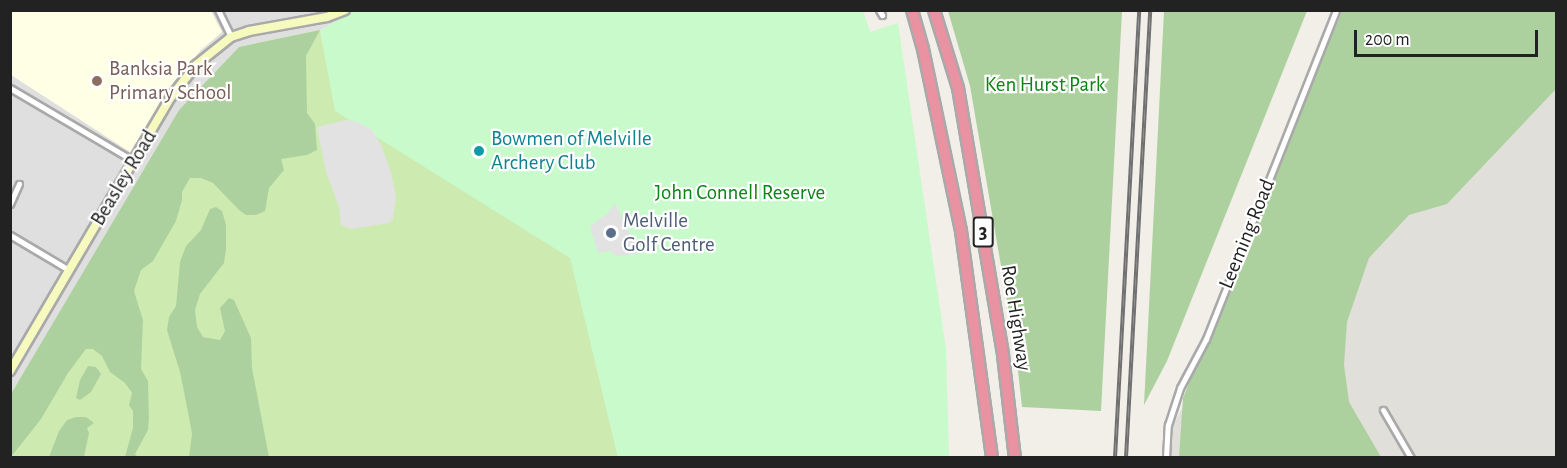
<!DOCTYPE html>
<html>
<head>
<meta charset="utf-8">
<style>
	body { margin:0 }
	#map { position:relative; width:1567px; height:468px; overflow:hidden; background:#f2efe9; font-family:"Alegreya Sans",sans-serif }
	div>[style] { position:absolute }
	.residential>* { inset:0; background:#e0dfdf }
	.education>* { inset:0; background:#ffffe5 }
	.airport>* { inset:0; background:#e1dfda }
	.grass>* { inset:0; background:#cdebb0 }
	.forest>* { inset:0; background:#add19e }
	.park>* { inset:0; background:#c8facc }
	.parking>* { inset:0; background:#e2e2e2 }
	.roads { filter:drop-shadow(2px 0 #a9a9a9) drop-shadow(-2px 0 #a9a9a9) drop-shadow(0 2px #a9a9a9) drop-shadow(0 -2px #a9a9a9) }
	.minor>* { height:5px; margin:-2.5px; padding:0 2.5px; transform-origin:2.5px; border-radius:2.5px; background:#fff }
	.secondary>* { height:8px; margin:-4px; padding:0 4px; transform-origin:4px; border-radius:4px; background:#f7fabf }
	.motorway>* { height:10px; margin:-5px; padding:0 5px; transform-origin:5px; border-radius:5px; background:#e892a2 }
	.rail>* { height:4px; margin-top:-2px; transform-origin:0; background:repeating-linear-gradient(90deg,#fff 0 4.5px,#707070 0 9px); box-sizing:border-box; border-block:2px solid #707070 }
	.dots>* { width:16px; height:16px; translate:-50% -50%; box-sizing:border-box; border:3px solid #fff; border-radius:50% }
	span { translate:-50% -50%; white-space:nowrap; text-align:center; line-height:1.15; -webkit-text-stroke:4.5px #fff; paint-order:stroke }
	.shield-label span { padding:2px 4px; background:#fff; border:2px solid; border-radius:4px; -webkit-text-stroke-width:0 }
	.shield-label { font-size:20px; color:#222; font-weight:700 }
	.education-label { font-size:21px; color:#785e54 }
	.left { translate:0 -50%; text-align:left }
	.park-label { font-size:21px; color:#0c8416 }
	.culture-label { font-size:21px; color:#0d838f }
	.street-label { font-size:21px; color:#222 }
	.service-label { font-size:21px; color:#4e5e75 }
	.frame { position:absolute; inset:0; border:12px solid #222; pointer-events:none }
	.scale { position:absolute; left:1354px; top:30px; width:184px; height:27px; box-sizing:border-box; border:3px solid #222; border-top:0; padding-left:8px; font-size:18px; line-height:21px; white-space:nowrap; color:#222; -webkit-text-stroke:4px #fff; paint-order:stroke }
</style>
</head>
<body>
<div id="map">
	<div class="residential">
		<div style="clip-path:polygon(11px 11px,355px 11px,320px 30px,239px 47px,179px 110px,11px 395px)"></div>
	</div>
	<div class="education">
		<div style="clip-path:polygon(10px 11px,211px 11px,222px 32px,201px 50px,174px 82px,130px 152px,11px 75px)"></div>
	</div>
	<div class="airport">
		<div style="clip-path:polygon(1556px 11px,1556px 457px,1171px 458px,1172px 427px,1198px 379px)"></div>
	</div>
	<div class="grass">
		<div style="clip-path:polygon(320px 30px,336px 111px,571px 258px,618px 457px,11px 458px,239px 47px)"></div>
	</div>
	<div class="forest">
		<div style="clip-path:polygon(948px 11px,1122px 11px,1101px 411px,1022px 407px,1016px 353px,970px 86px)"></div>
		<div style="clip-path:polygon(1164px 11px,1307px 11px,1167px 361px,1144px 405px)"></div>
		<div style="clip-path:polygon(1342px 11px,1556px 11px,1556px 89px,1447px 204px,1409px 215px,1369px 258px,1347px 322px,1344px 365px,1349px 402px,1381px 457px,1179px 458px,1183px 398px)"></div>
		<div style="clip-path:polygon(320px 30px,306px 56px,307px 113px,315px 124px,317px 150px,307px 155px,281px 159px,284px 170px,269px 188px,265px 211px,256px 215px,246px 215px,239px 210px,213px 183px,201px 178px,190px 178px,182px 192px,182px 200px,176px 221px,153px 261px,141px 270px,134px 291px,143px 320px,141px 369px,148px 381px,149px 418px,148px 430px,135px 454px,138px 457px,125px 457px,133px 428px,133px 411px,129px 405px,132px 393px,125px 383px,110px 372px,102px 356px,93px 349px,86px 349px,68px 373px,41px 419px,11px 457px,11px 394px,179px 110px,239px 47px)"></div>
		<div style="clip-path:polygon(216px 207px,222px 211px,226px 225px,226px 249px,224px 263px,200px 294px,195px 310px,197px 327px,203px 337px,220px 340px,225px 331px,220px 308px,229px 298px,234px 300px,251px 338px,252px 368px,269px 457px,189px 457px,192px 434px,189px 417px,180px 372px,167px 330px,169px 317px,176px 306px,180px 262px,186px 246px,201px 230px,210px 209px)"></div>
		<div style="clip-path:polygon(88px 366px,96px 367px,101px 374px,91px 392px,80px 400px,76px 398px,80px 380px)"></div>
		<div style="clip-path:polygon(76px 417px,86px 417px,94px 423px,87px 428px,89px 433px,84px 457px,49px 457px,59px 431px,67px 420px)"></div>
	</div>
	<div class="park">
		<div style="clip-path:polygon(356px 10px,863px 10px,870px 32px,898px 23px,946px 349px,949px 457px,618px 457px,570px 258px,335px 111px,320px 30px)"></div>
	</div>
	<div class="parking">
		<div style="clip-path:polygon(346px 120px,357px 122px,372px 130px,381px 145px,391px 172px,396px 197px,393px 219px,389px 223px,351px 229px,341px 225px,339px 207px,326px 172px,317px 127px)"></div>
		<div style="clip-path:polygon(615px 203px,633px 240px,643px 251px,642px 253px,617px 256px,609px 251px,598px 253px,590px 226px,607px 214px)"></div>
	</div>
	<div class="roads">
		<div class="minor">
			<div style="left:218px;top:10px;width:30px;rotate:64deg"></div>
			<div style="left:879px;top:10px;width:6px;rotate:59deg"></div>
			<div style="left:10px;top:88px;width:144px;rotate:30.5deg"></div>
			<div style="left:10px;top:204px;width:22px;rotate:-66deg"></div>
			<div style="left:10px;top:235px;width:69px;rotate:30.7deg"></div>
			<div style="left:1383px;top:410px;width:56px;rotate:59.7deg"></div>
			<div style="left:1166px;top:458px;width:33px;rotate:-87deg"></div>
			<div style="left:1168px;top:425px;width:39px;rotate:-72deg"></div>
			<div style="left:1180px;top:388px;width:55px;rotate:-62deg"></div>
			<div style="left:1206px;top:339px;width:354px;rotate:-68.4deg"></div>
		</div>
		<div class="secondary">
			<div style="left:10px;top:371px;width:318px;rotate:-59.6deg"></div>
			<div style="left:171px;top:97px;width:41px;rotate:-52deg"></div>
			<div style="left:196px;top:65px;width:45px;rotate:-38.7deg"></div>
			<div style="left:231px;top:37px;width:19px;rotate:-18deg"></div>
			<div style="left:249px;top:31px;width:79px;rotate:-10.2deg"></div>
			<div style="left:327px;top:17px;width:19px;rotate:-21deg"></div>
		</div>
		<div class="motorway">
			<div style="left:912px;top:10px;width:41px;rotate:74.2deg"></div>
			<div style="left:923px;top:49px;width:186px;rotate:78.2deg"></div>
			<div style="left:961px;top:231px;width:229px;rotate:82.2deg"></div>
			<div style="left:934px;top:10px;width:82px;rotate:72.9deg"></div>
			<div style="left:958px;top:88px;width:271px;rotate:80.4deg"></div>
			<div style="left:1003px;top:355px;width:104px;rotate:83.4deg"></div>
		</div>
	</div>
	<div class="rail">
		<div style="left:1115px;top:458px;width:449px;rotate:-86.9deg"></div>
		<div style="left:1126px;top:458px;width:449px;rotate:-86.9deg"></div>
	</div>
	<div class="dots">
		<div style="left:97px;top:81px;background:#8d6e63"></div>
		<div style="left:479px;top:151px;background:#0f9aa8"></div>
		<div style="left:611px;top:233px;background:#5c6f8a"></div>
	</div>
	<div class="shield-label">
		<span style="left:983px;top:232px">3</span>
	</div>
	<div class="education-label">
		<span class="left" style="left:109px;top:81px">Banksia Park<br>Primary School</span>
	</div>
	<div class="park-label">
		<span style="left:1045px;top:85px">Ken Hurst Park</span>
		<span style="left:740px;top:193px">John Connell Reserve</span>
	</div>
	<div class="culture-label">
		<span class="left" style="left:491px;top:151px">Bowmen of Melville<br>Archery Club</span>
	</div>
	<div class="street-label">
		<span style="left:124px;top:178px;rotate:-59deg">Beasley Road</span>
		<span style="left:1247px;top:234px;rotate:-68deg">Leeming Road</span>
		<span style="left:1016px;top:318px;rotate:81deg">Roe Highway</span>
	</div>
	<div class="service-label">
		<span class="left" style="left:623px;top:233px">Melville<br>Golf Centre</span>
	</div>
	<div class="frame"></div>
	<div class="scale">200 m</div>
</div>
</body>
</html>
